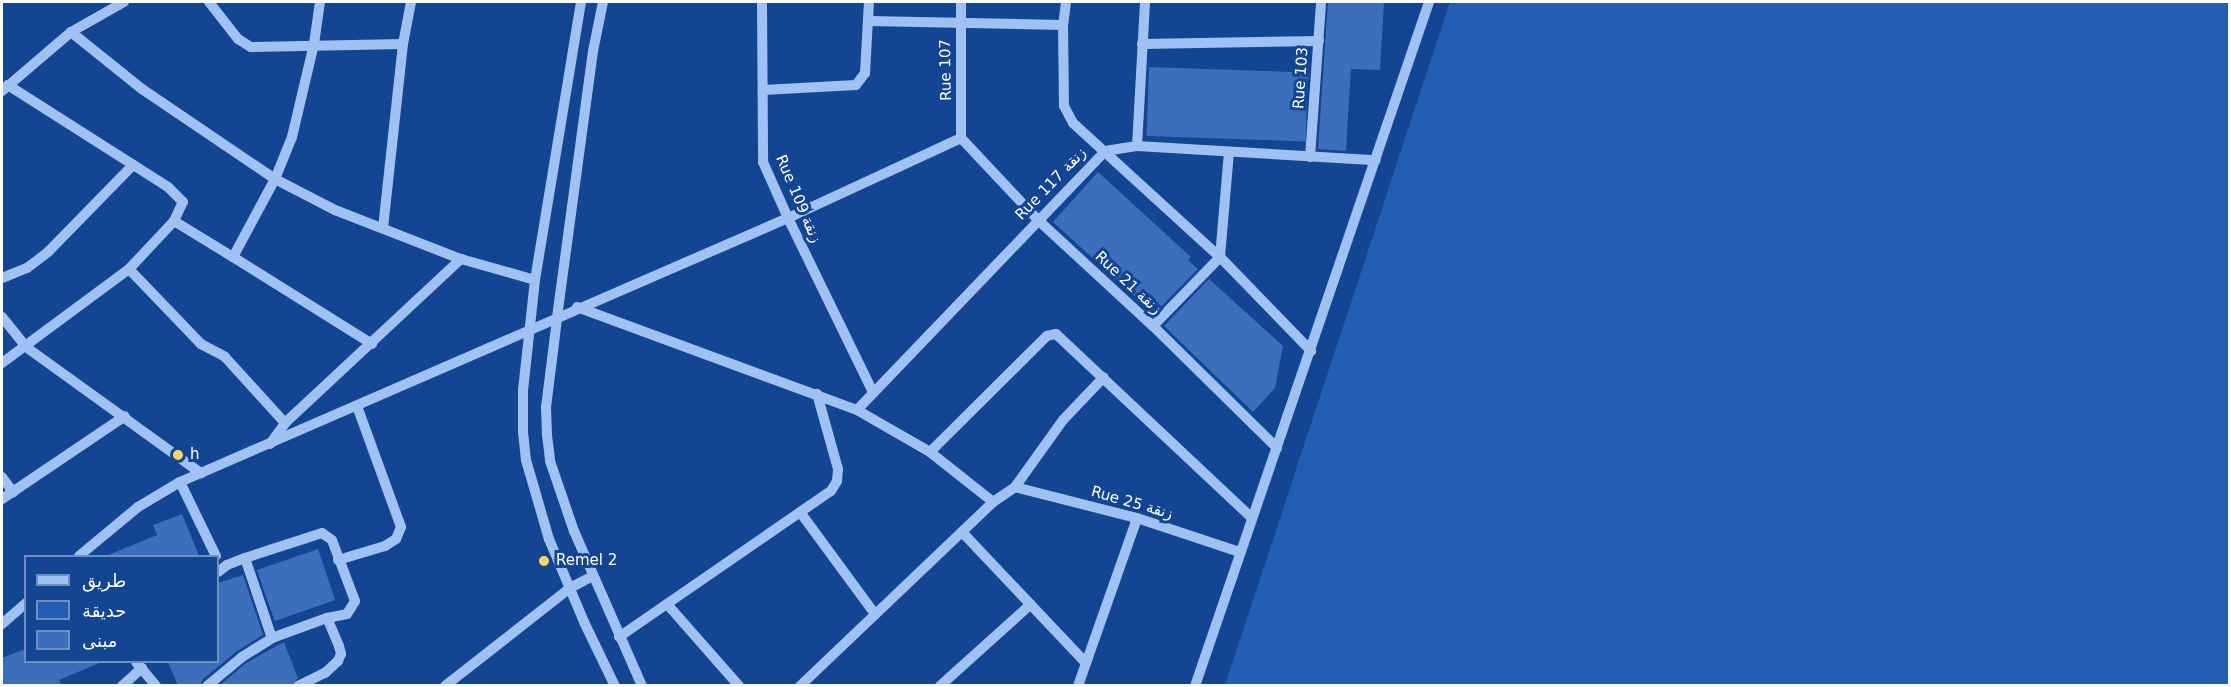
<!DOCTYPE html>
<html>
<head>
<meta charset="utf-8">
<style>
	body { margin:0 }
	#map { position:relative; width:2231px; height:687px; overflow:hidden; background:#124592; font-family:"DejaVu Sans",Cairo,sans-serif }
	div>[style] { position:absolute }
	.green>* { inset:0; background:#245eb2 }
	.building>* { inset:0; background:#3b6fbb; transform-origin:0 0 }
	.minor>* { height:10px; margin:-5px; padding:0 5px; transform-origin:5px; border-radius:5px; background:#a0c2f2 }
	.dots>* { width:16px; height:16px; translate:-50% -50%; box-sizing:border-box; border:3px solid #124592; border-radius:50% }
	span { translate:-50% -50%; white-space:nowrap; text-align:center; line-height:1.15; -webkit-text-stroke:6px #124592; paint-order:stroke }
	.street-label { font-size:15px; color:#fff }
	.poi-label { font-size:15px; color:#fff }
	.left { translate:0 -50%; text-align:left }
	.frame { position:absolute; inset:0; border:3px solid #fff; pointer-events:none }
	.legend { position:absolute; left:24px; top:555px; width:195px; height:108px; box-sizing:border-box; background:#124592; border:2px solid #718fbe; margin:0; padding:8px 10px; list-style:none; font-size:18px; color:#fff }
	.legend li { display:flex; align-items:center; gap:12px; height:30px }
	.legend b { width:30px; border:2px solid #718fbe }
</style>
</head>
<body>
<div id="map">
	<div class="green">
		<div style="clip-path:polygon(1450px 2px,2229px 2px,2229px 685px,1225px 685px)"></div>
	</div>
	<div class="building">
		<div style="clip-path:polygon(1328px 2px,1384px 2px,1380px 70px,1351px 69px,1346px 151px,1318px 149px)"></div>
		<div style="left:1149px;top:67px;width:159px;height:69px;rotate:2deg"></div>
		<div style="clip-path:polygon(1098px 172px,1191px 257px,1188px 260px,1198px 269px,1154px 314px,1053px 222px)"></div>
		<div style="clip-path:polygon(1209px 279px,1283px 346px,1275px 388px,1253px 412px,1164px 326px)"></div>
		<div style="clip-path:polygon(182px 514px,199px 556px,106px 556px,157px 535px,153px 525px)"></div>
		<div style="clip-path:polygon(318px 549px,335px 600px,275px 621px,277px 628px,257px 570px)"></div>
		<div style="clip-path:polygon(243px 575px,263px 635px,237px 651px,202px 680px,200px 686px,178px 686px,168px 662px,218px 662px,218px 583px)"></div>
		<div style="clip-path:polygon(284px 642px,298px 678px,291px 686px,219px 686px,246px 663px)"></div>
		<div style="clip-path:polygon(26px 649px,26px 662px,102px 662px,59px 680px,62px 686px,2px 686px,2px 658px)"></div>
	</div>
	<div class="minor">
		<div style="left:209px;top:2px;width:47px;rotate:51.9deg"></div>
		<div style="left:238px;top:39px;width:15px;rotate:32deg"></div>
		<div style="left:251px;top:47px;width:152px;rotate:-1.1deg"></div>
		<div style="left:581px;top:2px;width:282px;rotate:99.4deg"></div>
		<div style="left:535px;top:280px;width:111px;rotate:96.2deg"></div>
		<div style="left:523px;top:390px;width:42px;rotate:90deg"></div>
		<div style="left:523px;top:432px;width:28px;rotate:84deg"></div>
		<div style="left:526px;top:460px;width:82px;rotate:73.8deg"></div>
		<div style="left:549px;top:539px;width:90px;rotate:67.1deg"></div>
		<div style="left:584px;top:622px;width:71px;rotate:64.2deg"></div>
		<div style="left:603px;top:2px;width:50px;rotate:101.5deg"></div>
		<div style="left:593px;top:51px;width:270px;rotate:97.7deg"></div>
		<div style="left:557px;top:319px;width:89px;rotate:97.1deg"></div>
		<div style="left:546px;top:407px;width:28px;rotate:88deg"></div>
		<div style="left:547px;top:435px;width:26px;rotate:83deg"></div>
		<div style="left:550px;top:461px;width:74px;rotate:71.1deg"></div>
		<div style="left:574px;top:531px;width:169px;rotate:66.3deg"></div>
		<div style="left:762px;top:2px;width:160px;rotate:89.6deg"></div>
		<div style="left:763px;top:162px;width:61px;rotate:65.9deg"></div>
		<div style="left:788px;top:218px;width:194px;rotate:64deg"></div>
		<div style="left:961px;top:2px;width:136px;rotate:90deg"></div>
		<div style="left:1066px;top:2px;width:23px;rotate:97deg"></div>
		<div style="left:1063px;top:25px;width:81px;rotate:89.3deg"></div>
		<div style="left:1064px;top:106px;width:19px;rotate:62deg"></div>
		<div style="left:1073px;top:123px;width:199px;rotate:42.4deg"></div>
		<div style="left:1220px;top:257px;width:131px;rotate:45.9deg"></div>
		<div style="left:869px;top:21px;width:194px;rotate:1.2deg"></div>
		<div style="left:71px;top:32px;width:91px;rotate:38.8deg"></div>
		<div style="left:142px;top:89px;width:161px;rotate:34.1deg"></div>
		<div style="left:275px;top:179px;width:68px;rotate:27.3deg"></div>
		<div style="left:335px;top:210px;width:135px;rotate:21.3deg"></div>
		<div style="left:461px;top:259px;width:77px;rotate:15.8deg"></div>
		<div style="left:1142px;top:44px;width:177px;rotate:-1deg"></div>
		<div style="left:763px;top:90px;width:93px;rotate:-3.1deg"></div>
		<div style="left:856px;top:85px;width:15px;rotate:-53deg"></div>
		<div style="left:865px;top:73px;width:71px;rotate:-86.8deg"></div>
		<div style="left:2px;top:91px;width:91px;rotate:-40.5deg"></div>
		<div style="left:71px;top:32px;width:61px;rotate:-29.5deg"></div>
		<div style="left:961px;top:138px;width:112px;rotate:46.8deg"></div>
		<div style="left:1038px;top:220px;width:156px;rotate:42.7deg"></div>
		<div style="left:1153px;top:326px;width:174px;rotate:44.5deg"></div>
		<div style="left:1137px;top:146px;width:144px;rotate:-86.8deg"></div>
		<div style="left:1310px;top:157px;width:155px;rotate:-85.9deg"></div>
		<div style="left:174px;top:221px;width:69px;rotate:31.4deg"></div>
		<div style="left:233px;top:257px;width:89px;rotate:-61.7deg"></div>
		<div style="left:275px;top:179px;width:45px;rotate:-68deg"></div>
		<div style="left:292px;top:137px;width:96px;rotate:-76.7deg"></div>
		<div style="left:314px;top:44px;width:42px;rotate:-81.9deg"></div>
		<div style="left:383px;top:228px;width:185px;rotate:-83.8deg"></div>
		<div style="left:403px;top:44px;width:43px;rotate:-79.2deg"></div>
		<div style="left:233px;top:257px;width:164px;rotate:32deg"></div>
		<div style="left:129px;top:269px;width:104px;rotate:46.2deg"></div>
		<div style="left:201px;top:344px;width:27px;rotate:28deg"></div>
		<div style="left:225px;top:357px;width:89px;rotate:47.7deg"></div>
		<div style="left:2px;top:278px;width:27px;rotate:-22deg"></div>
		<div style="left:27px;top:268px;width:26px;rotate:-37deg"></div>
		<div style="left:48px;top:252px;width:122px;rotate:-45.7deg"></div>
		<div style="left:577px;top:307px;width:298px;rotate:20.2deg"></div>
		<div style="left:857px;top:410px;width:84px;rotate:29.9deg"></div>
		<div style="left:930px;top:452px;width:80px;rotate:38.4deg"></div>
		<div style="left:2px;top:317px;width:38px;rotate:51deg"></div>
		<div style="left:26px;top:347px;width:216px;rotate:35.8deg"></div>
		<div style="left:1153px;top:326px;width:96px;rotate:-45.8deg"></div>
		<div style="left:1220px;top:257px;width:105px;rotate:-85.1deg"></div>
		<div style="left:2px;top:363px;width:158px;rotate:-36.5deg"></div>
		<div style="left:129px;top:269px;width:66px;rotate:-46.8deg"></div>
		<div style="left:174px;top:221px;width:21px;rotate:-65deg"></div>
		<div style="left:183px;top:202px;width:21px;rotate:-135deg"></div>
		<div style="left:168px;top:187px;width:190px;rotate:-147.5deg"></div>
		<div style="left:857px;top:410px;width:359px;rotate:-46.2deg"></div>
		<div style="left:1105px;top:151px;width:32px;rotate:-9deg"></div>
		<div style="left:1137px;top:146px;width:239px;rotate:3.4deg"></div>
		<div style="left:270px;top:444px;width:26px;rotate:-54deg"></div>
		<div style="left:285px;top:423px;width:241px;rotate:-43deg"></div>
		<div style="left:930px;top:452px;width:165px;rotate:-44.8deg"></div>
		<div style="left:1047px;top:336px;width:9px;rotate:-13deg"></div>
		<div style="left:1056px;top:334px;width:269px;rotate:43.2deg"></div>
		<div style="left:2px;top:477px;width:19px;rotate:54deg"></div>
		<div style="left:180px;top:482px;width:82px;rotate:64.1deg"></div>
		<div style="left:1015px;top:487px;width:126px;rotate:14.3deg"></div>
		<div style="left:1137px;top:518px;width:108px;rotate:18.4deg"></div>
		<div style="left:2px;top:499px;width:148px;rotate:-34deg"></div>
		<div style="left:800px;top:512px;width:127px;rotate:53.7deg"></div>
		<div style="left:962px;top:532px;width:180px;rotate:46.6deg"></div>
		<div style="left:79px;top:556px;width:77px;rotate:-39.7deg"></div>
		<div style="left:138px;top:507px;width:49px;rotate:-30.8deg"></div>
		<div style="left:180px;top:482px;width:663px;rotate:-23.47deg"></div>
		<div style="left:788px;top:218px;width:191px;rotate:-24.8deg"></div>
		<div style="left:245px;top:558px;width:84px;rotate:71.4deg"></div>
		<div style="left:338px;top:560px;width:49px;rotate:-16.6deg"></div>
		<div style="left:385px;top:546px;width:13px;rotate:-32deg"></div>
		<div style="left:396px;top:539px;width:13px;rotate:-67deg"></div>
		<div style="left:401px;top:527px;width:129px;rotate:-110deg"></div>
		<div style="left:667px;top:604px;width:109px;rotate:48.7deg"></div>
		<div style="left:2px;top:624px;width:32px;rotate:-41deg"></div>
		<div style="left:619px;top:637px;width:257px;rotate:-34.6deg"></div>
		<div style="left:831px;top:491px;width:12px;rotate:-59deg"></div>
		<div style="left:837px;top:481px;width:12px;rotate:-85deg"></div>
		<div style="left:838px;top:469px;width:78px;rotate:-105.6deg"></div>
		<div style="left:136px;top:662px;width:31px;rotate:50deg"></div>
		<div style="left:122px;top:686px;width:27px;rotate:-42deg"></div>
		<div style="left:207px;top:686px;width:45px;rotate:-39.6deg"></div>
		<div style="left:242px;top:657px;width:36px;rotate:-32deg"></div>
		<div style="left:272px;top:638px;width:59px;rotate:-20deg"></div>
		<div style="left:327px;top:618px;width:20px;rotate:-11deg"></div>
		<div style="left:347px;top:614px;width:15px;rotate:-58deg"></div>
		<div style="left:355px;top:601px;width:65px;rotate:-110.7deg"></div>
		<div style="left:332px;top:540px;width:12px;rotate:-145deg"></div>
		<div style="left:322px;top:533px;width:81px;rotate:162deg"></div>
		<div style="left:245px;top:558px;width:19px;rotate:159deg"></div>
		<div style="left:227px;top:565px;width:11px;rotate:142deg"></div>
		<div style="left:298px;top:686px;width:30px;rotate:-26deg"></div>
		<div style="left:325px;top:673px;width:18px;rotate:-43deg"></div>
		<div style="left:338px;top:661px;width:8px;rotate:-67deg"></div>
		<div style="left:341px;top:654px;width:8px;rotate:-104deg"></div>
		<div style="left:339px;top:646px;width:30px;rotate:-113deg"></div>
		<div style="left:445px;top:686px;width:159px;rotate:-38.1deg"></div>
		<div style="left:570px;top:588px;width:26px;rotate:-28deg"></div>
		<div style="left:800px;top:686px;width:267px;rotate:-43.6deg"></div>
		<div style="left:993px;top:502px;width:27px;rotate:-34deg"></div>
		<div style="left:1015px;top:487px;width:82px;rotate:-54.4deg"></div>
		<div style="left:1063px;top:420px;width:59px;rotate:-46.4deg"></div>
		<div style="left:940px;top:686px;width:122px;rotate:-42deg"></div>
		<div style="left:1078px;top:686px;width:178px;rotate:-70.6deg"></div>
		<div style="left:1195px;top:686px;width:723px;rotate:-71.11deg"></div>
	</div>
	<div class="dots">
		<div style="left:178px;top:455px;background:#ffd861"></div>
		<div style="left:544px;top:561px;background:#ffd861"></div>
	</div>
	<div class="street-label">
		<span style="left:946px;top:70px;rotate:-91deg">Rue 107</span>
		<span style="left:1301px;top:78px;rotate:-86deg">Rue 103</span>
		<span style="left:1051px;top:184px;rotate:-46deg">Rue 117 زنقة</span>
		<span style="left:798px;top:199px;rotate:67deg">Rue 109 زنقة</span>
		<span style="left:1128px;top:283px;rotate:43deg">Rue 21 زنقة</span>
		<span style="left:1132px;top:503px;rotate:16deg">Rue 25 زنقة</span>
	</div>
	<div class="poi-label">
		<span class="left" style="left:190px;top:455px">h</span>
		<span class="left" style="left:556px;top:561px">Remel 2</span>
	</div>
	<div class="frame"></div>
	<ul class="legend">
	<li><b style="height:8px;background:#a0c2f2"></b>طريق</li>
	<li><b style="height:16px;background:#245eb2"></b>حديقة</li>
	<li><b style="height:16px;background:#3b6fbb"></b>مبنى</li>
	</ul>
</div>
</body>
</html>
